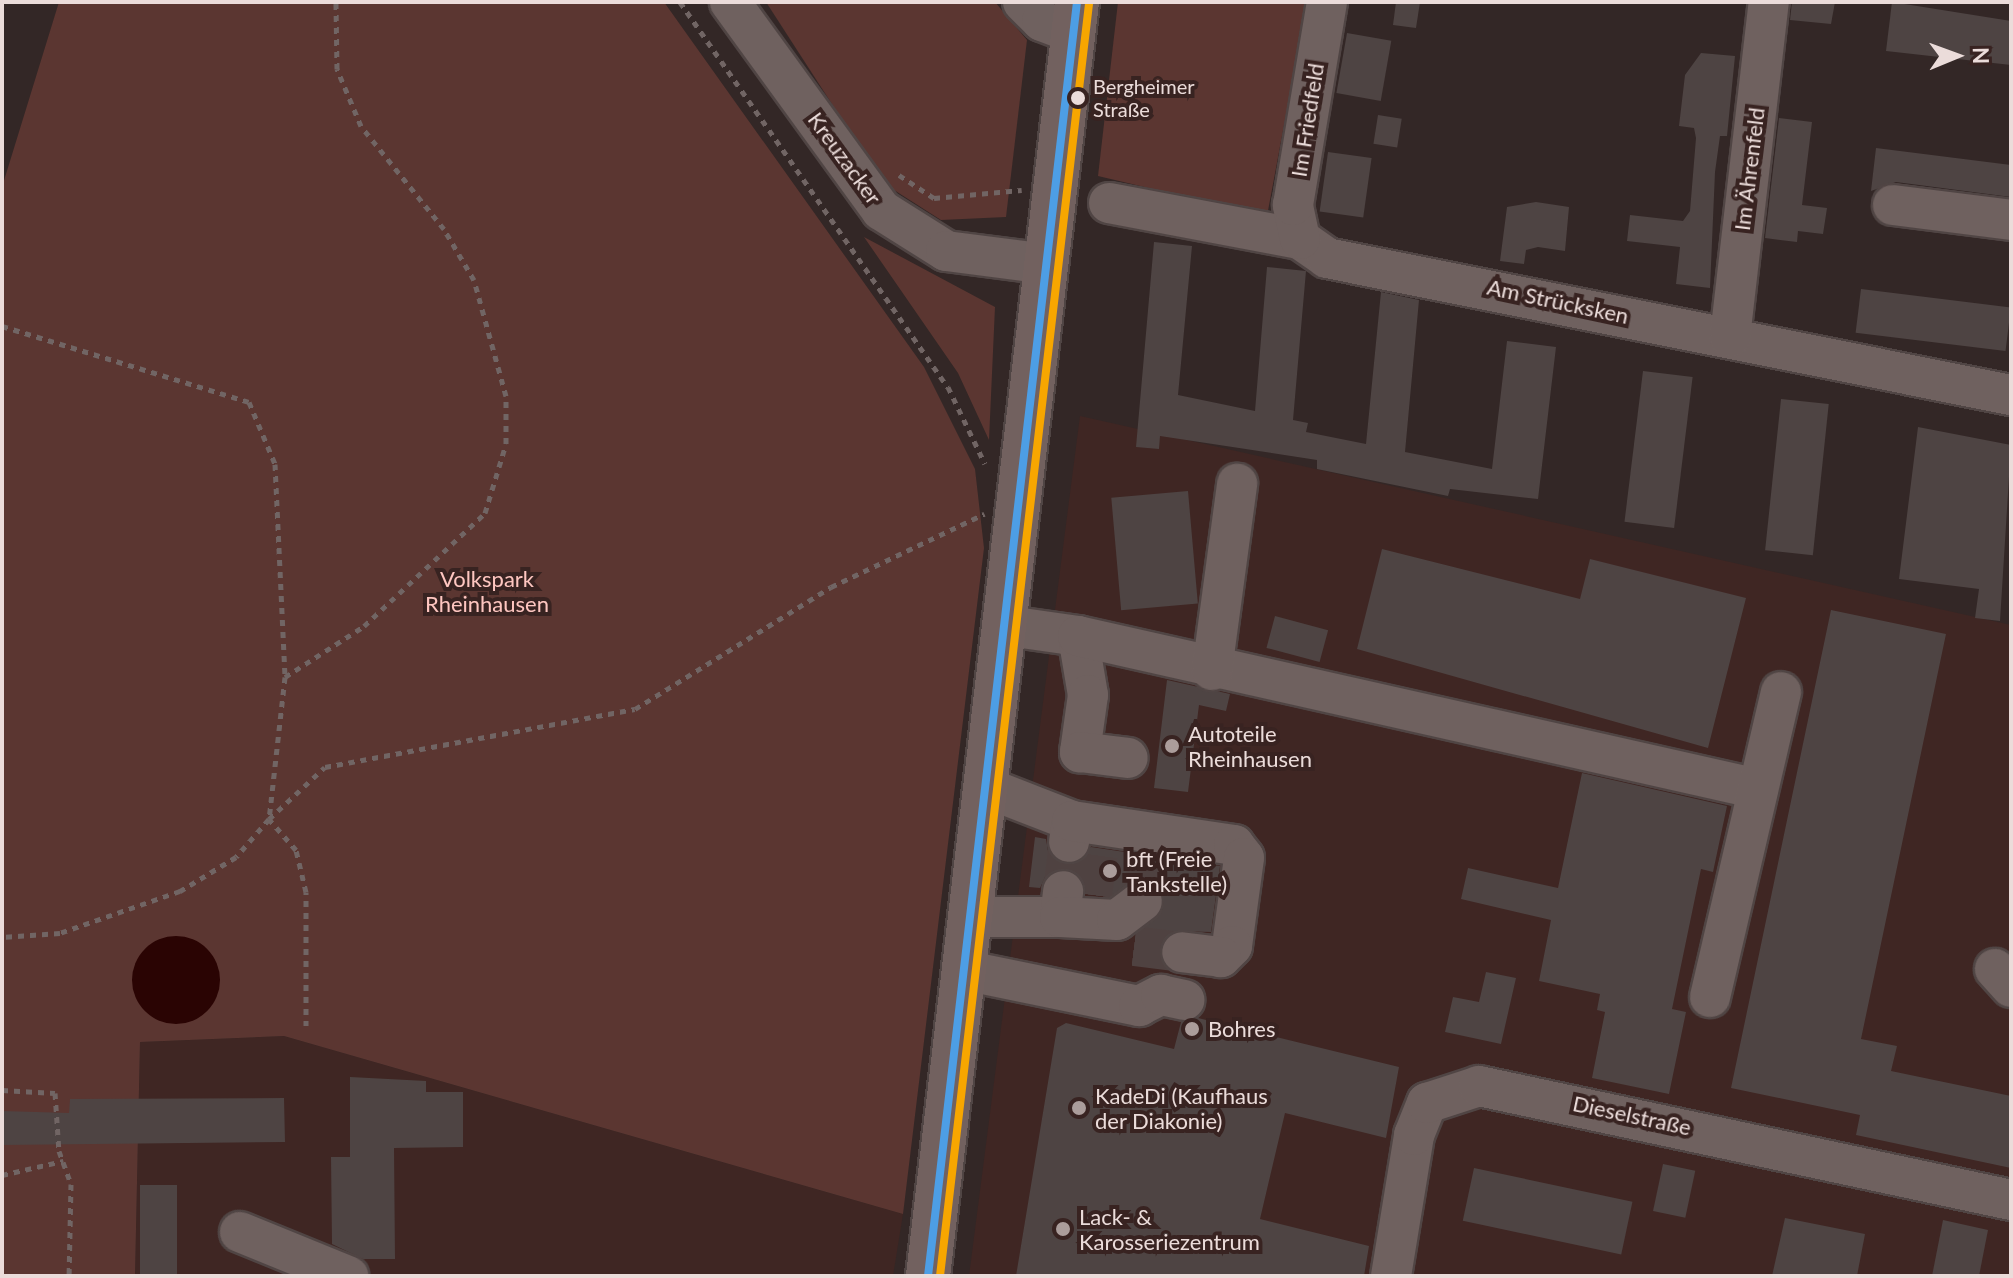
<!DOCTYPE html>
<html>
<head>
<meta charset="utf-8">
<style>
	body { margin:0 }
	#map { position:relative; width:2013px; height:1278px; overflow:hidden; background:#332726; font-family:Lato,sans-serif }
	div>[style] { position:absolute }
	.built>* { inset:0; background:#3f2623 }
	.green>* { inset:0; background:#5b3631 }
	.water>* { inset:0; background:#2a0403 }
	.round { border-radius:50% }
	.building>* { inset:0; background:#4e4443; transform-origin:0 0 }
	.minor-tunnel>* { height:40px; margin-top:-20px; transform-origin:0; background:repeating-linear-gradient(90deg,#4f4241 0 40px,transparent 0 60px) }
	.path>* { height:5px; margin-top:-2.5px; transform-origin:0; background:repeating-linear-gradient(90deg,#716564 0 6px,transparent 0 12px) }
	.roads { filter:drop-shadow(2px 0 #504544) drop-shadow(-2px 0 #504544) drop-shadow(0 2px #504544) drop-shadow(0 -2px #504544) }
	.minor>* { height:40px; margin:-20px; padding:0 20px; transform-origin:20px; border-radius:20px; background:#6f615f }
	.major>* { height:44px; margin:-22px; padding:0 22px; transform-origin:22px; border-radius:22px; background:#72615f }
	.bus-1>* { height:8px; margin:-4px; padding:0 4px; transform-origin:4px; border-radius:4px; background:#4d9ee5 }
	.bus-2>* { height:8px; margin:-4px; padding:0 4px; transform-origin:4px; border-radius:4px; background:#f7a600 }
	.dots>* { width:22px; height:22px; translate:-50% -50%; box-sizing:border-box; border:4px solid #382321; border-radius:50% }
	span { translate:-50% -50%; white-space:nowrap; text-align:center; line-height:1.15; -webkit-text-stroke:8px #382321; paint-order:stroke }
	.bus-label { font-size:20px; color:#ebdcda }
	.left { translate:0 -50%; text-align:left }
	.street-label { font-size:22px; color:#ebdcda }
	.park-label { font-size:22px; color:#fec6c0 }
	.poi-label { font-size:22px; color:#ebdcda }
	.frame { position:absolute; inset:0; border:4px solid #ebdcda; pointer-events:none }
	.north { position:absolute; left:1917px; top:16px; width:80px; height:80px; -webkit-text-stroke:6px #382321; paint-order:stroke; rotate:89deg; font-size:22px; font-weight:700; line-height:32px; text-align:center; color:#ebdcda }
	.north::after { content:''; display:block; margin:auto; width:28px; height:36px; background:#ebdcda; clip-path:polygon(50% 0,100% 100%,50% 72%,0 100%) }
</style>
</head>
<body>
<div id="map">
	<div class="built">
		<div style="clip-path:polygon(1080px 416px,2011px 625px,2011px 1276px,969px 1276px)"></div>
		<div style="clip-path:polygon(284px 1036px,903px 1214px,893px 1276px,135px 1276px,140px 1042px)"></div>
	</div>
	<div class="green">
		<div style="clip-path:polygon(59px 2px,664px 2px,924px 367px,975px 469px,984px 548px,903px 1214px,284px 1036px,140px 1042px,135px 1276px,2px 1276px,2px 187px)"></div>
		<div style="clip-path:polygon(766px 2px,995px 2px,1027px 40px,1006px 217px,941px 220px,883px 183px)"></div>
		<div style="clip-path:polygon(1118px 2px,1307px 2px,1267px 216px,1098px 176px)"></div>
		<div style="clip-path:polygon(864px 237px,995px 307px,989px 440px,958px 373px)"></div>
	</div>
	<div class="water">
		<div class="round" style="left:132px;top:936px;width:88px;height:88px"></div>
	</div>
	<div class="building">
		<div style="clip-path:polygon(1396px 2px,1420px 2px,1416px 28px,1393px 25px)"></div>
		<div style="clip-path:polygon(1792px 2px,1835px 2px,1831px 24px,1790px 20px)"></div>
		<div style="clip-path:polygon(1892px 2px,2011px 21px,2011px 65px,1886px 51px)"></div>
		<div style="left:1347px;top:33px;width:45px;height:61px;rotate:10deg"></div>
		<div style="clip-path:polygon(1701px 53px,1735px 56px,1727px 136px,1720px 136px,1715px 172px,1710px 288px,1676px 284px,1680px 247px,1627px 241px,1630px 215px,1683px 221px,1690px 211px,1696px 138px,1694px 128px,1679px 126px,1685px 75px)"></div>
		<div style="left:1378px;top:115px;width:24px;height:29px;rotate:9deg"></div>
		<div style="clip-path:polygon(1779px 118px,1812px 122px,1802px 205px,1827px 208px,1823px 234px,1798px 231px,1797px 242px,1765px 238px)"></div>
		<div style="clip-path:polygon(1876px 148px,2011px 165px,2011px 197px,1896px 182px,1871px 191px)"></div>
		<div style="left:1328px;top:152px;width:44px;height:60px;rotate:8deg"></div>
		<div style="clip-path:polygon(1536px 202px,1569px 207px,1565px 251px,1538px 247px,1526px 250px,1524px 264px,1500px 261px,1507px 207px)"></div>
		<div style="clip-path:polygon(1154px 242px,1192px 246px,1178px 395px,1255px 411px,1267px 267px,1306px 271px,1293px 420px,1308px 423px,1306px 432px,1366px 444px,1381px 292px,1419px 300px,1405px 452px,1492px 469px,1507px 341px,1556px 347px,1538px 499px,1450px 489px,1448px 496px,1317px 469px,1317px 460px,1160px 436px,1159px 449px,1136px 447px)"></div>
		<div style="left:1861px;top:289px;width:151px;height:44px;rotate:7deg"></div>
		<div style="left:1643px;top:371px;width:50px;height:152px;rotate:7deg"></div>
		<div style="left:1781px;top:399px;width:48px;height:152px;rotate:6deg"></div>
		<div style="clip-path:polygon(1918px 427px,2011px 445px,2000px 621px,1975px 618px,1979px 589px,1899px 579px)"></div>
		<div style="left:1188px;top:491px;width:113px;height:77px;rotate:85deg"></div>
		<div style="clip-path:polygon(1382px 549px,1580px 599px,1590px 559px,1746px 598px,1708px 748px,1357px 649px)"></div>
		<div style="clip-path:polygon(1831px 610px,1946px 634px,1861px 1039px,1897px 1046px,1891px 1071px,2011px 1096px,2011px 1168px,1856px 1135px,1860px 1115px,1731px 1088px)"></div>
		<div style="left:1275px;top:616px;width:55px;height:33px;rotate:15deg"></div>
		<div style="clip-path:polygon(1167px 680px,1230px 694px,1226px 711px,1199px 705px,1188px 792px,1154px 788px)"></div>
		<div style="clip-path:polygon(1582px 773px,1727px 806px,1713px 872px,1701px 869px,1672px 1009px,1686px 1012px,1669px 1094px,1592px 1078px,1605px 1012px,1597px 1010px,1600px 994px,1539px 981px,1551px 920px,1461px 899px,1468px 868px,1558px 888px)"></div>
		<div style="clip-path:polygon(1035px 837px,1046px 839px,1048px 851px,1065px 865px,1078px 863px,1091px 847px,1220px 866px,1211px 932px,1174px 931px,1163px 939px,1161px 960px,1133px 956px,1136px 935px,1163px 909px,1160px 887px,1140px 878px,1110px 897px,1086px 894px,1077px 873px,1065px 868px,1045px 877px,1040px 888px,1029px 887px)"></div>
		<div style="clip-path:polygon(1486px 972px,1516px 978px,1501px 1044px,1445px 1032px,1453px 997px,1479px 1002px)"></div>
		<div style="clip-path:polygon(1198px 1018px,1399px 1067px,1386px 1138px,1285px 1113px,1260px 1219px,1369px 1246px,1364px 1276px,1016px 1276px,1057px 1028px,1066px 1023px,1174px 1049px,1181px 1022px)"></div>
		<div style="clip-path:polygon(350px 1077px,426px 1081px,426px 1092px,463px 1092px,463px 1147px,394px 1148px,395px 1259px,363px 1259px,332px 1244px,331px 1157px,350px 1157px)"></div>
		<div style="clip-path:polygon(284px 1098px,285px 1142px,2px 1145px,2px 1111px,69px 1113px,70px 1099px)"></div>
		<div style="left:1663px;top:1164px;width:33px;height:48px;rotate:12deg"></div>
		<div style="left:1474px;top:1168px;width:162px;height:54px;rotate:12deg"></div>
		<div style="left:140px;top:1185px;width:37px;height:91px"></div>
		<div style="clip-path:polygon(1785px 1218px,1865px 1234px,1857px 1276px,1772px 1276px)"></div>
		<div style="clip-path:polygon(1943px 1220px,1988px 1230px,1979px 1276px,1932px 1276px)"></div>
	</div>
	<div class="minor-tunnel">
		<div style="left:1063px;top:891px;width:49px;rotate:-83deg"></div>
		<div style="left:1092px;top:895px;width:50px;rotate:-82deg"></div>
		<div style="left:1142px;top:901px;width:49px;rotate:-81.9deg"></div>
		<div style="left:1134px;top:946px;width:48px;rotate:7.1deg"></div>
	</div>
	<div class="path">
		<div style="left:680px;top:2px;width:469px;rotate:55.2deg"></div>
		<div style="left:948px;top:387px;width:85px;rotate:64.3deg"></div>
		<div style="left:899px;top:175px;width:42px;rotate:33.3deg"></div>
		<div style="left:934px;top:198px;width:88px;rotate:-5.2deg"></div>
		<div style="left:2px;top:326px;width:258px;rotate:17.1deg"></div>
		<div style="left:249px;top:402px;width:67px;rotate:67.2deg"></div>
		<div style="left:275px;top:464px;width:213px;rotate:87.3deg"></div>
		<div style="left:285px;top:677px;width:143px;rotate:96.4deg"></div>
		<div style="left:269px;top:819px;width:50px;rotate:131deg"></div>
		<div style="left:236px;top:857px;width:66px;rotate:148.7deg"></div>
		<div style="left:180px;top:891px;width:127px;rotate:160.7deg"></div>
		<div style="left:60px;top:933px;width:58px;rotate:176.1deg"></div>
		<div style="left:285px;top:677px;width:94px;rotate:-32.8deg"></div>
		<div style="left:364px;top:626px;width:166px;rotate:-43deg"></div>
		<div style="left:485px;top:513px;width:72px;rotate:-73.1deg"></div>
		<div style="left:506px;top:444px;width:48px;rotate:-90deg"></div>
		<div style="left:506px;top:396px;width:120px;rotate:-105.4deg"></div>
		<div style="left:474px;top:280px;width:59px;rotate:-120.5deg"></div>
		<div style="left:444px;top:229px;width:132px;rotate:-128.9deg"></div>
		<div style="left:361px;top:126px;width:62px;rotate:-112.8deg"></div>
		<div style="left:337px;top:69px;width:67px;rotate:-90.9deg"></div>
		<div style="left:306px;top:1026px;width:134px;rotate:-90deg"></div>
		<div style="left:306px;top:892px;width:43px;rotate:-103.4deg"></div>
		<div style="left:296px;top:850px;width:41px;rotate:-131.1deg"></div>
		<div style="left:269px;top:819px;width:76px;rotate:-42.9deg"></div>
		<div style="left:325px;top:767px;width:315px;rotate:-10.6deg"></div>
		<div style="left:635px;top:709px;width:231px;rotate:-31.9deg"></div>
		<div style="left:831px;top:587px;width:170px;rotate:-25.5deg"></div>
		<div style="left:2px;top:1090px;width:53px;rotate:3.2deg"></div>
		<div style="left:55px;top:1093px;width:58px;rotate:86.1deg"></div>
		<div style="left:59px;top:1151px;width:35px;rotate:70deg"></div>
		<div style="left:71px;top:1184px;width:92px;rotate:91.2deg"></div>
		<div style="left:2px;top:1175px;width:63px;rotate:-12.9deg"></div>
	</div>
	<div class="roads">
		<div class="minor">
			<div style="left:730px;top:2px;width:257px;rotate:54deg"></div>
			<div style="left:881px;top:210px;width:77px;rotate:32.2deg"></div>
			<div style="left:946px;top:251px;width:103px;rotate:7.3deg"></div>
			<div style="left:1023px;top:2px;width:27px;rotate:45deg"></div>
			<div style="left:1042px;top:21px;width:33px;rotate:21deg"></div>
			<div style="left:1109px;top:203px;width:194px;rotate:10.7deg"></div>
			<div style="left:1300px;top:239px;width:33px;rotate:35deg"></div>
			<div style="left:1327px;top:258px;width:698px;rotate:11.33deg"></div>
			<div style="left:1893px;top:205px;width:119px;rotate:7.2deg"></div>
			<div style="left:1300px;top:239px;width:35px;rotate:-102deg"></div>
			<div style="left:1293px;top:205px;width:206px;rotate:-80.5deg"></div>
			<div style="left:1730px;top:337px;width:337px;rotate:-83.4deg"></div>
			<div style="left:1008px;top:626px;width:71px;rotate:8.1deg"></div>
			<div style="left:1078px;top:636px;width:60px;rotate:80.4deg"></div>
			<div style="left:1088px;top:695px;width:58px;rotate:98deg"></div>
			<div style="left:1080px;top:752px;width:48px;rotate:7.1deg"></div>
			<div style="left:1078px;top:636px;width:697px;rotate:12.68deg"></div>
			<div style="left:1212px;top:670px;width:188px;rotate:-82.3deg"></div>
			<div style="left:990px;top:789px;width:88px;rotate:21.3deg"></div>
			<div style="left:1072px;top:821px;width:21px;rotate:98deg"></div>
			<div style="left:1072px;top:821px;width:164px;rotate:8.4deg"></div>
			<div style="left:1234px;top:845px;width:16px;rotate:52deg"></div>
			<div style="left:1244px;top:858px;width:89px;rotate:97.8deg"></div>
			<div style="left:1232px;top:946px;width:16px;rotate:135deg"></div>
			<div style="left:1221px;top:957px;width:39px;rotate:-173deg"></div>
			<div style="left:975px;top:917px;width:85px"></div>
			<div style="left:1060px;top:917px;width:26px;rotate:-83deg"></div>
			<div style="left:1060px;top:917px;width:57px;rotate:3deg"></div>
			<div style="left:1117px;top:920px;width:31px;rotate:-37deg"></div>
			<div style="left:1995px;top:969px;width:24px;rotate:48deg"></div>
			<div style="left:968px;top:971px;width:175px;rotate:11.6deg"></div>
			<div style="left:1139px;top:1006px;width:25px;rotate:-27deg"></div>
			<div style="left:1161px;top:995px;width:24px;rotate:12deg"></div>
			<div style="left:1710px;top:997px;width:313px;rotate:-76.9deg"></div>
			<div style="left:240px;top:1232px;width:117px;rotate:22.2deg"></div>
			<div style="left:1391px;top:1276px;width:143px;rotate:-80.7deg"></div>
			<div style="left:1414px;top:1135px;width:35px;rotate:-68deg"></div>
			<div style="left:1427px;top:1103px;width:55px;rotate:-18.1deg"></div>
			<div style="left:1479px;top:1086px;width:544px;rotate:12.09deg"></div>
		</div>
		<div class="major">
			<div style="left:928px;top:1276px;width:1283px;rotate:-83.33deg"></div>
		</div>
	</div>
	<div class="bus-1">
		<div style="left:928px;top:1276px;width:1283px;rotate:-83.33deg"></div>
	</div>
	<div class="bus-2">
		<div style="left:940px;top:1276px;width:1282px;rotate:-83.32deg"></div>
	</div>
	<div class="dots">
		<div style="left:1078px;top:98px;background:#ebdcda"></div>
		<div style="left:1172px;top:746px;background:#ab9d9b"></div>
		<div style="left:1110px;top:871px;background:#ab9d9b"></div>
		<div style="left:1192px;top:1029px;background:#ab9d9b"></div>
		<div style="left:1079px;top:1108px;background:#ab9d9b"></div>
		<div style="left:1063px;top:1229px;background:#ab9d9b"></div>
	</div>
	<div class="bus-label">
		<span class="left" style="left:1093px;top:98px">Bergheimer<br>Straße</span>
	</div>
	<div class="street-label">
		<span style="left:1307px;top:120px;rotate:-81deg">Im Friedfeld</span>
		<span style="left:845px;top:158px;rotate:54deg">Kreuzacker</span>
		<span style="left:1749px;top:169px;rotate:-83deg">Im Ährenfeld</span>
		<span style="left:1558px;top:301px;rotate:12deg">Am Strücksken</span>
		<span style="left:1632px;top:1115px;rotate:12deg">Dieselstraße</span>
	</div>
	<div class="park-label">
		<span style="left:487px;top:591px">Volkspark<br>Rheinhausen</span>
	</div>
	<div class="poi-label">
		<span class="left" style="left:1188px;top:746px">Autoteile<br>Rheinhausen</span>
		<span class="left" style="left:1126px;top:871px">bft (Freie<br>Tankstelle)</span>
		<span class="left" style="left:1208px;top:1029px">Bohres</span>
		<span class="left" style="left:1095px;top:1108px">KadeDi (Kaufhaus<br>der Diakonie)</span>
		<span class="left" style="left:1079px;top:1229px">Lack- &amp;<br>Karosseriezentrum</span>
	</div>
	<div class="frame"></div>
	<div class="north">N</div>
</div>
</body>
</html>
